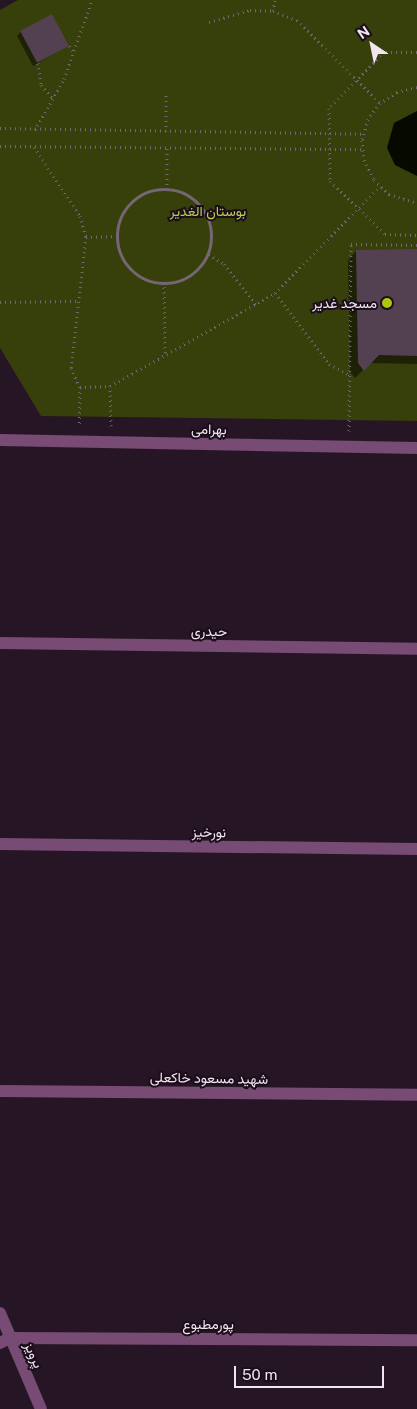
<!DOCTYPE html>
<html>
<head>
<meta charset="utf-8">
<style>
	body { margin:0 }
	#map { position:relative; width:417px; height:1409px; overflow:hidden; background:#261625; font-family:"Public Sans",Vazirmatn,sans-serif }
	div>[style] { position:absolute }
	.green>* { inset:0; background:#373f0b }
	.water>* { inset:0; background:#060900 }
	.shadow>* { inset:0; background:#0007 }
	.building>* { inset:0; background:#534152; transform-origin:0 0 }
	.path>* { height:3px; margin-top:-1.5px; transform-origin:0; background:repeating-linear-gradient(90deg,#746673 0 1px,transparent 0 5px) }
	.path>.ring { margin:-1.5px; padding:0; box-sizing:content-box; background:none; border:3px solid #746673; border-radius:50% }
	.minor>* { height:12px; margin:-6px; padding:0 6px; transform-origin:6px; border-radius:6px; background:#774b73 }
	.tertiary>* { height:12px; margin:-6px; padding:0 6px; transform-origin:6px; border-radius:6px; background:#774b73 }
	.dots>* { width:14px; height:14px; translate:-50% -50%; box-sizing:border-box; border:2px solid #1c0d1b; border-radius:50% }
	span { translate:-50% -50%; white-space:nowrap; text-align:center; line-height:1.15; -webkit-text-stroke:4px #1c0d1b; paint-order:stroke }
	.park-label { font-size:14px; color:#b9cf50 }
	.poi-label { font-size:14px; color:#f1e6f0 }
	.right { translate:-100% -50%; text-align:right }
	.street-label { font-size:14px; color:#f1e6f0 }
	.north { position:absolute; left:347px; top:20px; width:50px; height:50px; -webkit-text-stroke:4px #1c0d1b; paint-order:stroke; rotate:326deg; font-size:14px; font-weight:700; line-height:20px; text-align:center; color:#f1e6f0 }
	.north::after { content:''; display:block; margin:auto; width:18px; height:22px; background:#f1e6f0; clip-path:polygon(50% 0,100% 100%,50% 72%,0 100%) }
	.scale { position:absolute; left:234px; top:1366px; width:150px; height:22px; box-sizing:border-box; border:2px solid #f1e6f0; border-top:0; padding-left:6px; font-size:15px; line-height:18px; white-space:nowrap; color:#f1e6f0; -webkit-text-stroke:4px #1c0d1b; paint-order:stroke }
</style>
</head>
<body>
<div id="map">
	<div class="green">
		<div style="clip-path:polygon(18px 0,417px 0,417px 421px,41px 416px,0 348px,0 10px)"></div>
	</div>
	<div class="water">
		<div style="clip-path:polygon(417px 111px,417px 176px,395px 165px,387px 148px,394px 123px)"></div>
	</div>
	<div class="shadow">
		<div style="clip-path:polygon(21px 32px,67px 46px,33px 66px,17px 36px)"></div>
		<div style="clip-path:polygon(417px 250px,417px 364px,370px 363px,355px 378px,350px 372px,348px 260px,356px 251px)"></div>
	</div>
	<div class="building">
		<div style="left:52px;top:14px;width:36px;height:36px;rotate:62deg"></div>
		<div style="clip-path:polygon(417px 249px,417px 356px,379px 355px,364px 371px,358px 363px,356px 250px)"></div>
	</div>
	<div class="path">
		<div style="left:273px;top:11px;width:11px;rotate:-80deg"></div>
		<div style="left:209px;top:22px;width:43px;rotate:-16.3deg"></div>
		<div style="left:250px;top:10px;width:23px;rotate:2deg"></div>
		<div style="left:273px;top:11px;width:26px;rotate:21deg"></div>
		<div style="left:297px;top:20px;width:117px;rotate:45deg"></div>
		<div style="left:69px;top:46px;width:8px;rotate:50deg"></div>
		<div style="left:417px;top:52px;width:33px;rotate:180deg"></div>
		<div style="left:384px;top:52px;width:78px;rotate:134.5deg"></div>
		<div style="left:329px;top:108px;width:73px;rotate:89.2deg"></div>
		<div style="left:330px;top:181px;width:76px;rotate:43.9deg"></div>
		<div style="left:385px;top:234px;width:32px;rotate:2deg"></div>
		<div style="left:38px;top:63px;width:22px;rotate:82deg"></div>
		<div style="left:41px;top:85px;width:18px;rotate:49deg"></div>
		<div style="left:417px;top:87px;width:21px;rotate:166deg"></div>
		<div style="left:397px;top:92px;width:20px;rotate:147deg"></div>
		<div style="left:380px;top:103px;width:20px;rotate:127deg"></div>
		<div style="left:368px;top:119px;width:22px;rotate:106deg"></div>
		<div style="left:362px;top:140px;width:20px;rotate:84deg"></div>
		<div style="left:364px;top:160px;width:22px;rotate:63deg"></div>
		<div style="left:374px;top:180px;width:21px;rotate:43deg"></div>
		<div style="left:389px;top:194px;width:29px;rotate:18deg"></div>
		<div style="left:0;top:128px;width:364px;rotate:0.9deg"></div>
		<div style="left:35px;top:130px;width:59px;rotate:-60.4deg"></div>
		<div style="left:64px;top:79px;width:84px;rotate:-70.5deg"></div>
		<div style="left:166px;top:131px;width:37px;rotate:-90deg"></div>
		<div style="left:0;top:146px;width:363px;rotate:0.5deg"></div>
		<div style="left:34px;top:147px;width:83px;rotate:56.3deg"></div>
		<div style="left:80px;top:216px;width:22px;rotate:74deg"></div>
		<div style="left:86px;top:237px;width:132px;rotate:96.5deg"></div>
		<div style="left:71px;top:368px;width:21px;rotate:65deg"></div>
		<div style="left:80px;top:387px;width:39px;rotate:91deg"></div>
		<div style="left:167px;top:189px;width:41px;rotate:-90deg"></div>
		<div class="ring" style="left:117px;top:189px;width:91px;height:91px"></div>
		<div style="left:86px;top:237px;width:31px;rotate:-2deg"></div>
		<div style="left:209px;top:254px;width:18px;rotate:34deg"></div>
		<div style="left:224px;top:264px;width:52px;rotate:52deg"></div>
		<div style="left:164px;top:282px;width:71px;rotate:89.2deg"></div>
		<div style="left:275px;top:293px;width:89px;rotate:52.7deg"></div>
		<div style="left:329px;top:364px;width:24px;rotate:28deg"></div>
		<div style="left:0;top:302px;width:77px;rotate:-0.7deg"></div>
		<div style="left:80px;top:387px;width:30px;rotate:-2deg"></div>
		<div style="left:111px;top:426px;width:40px;rotate:-91.4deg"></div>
		<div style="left:110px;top:386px;width:189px;rotate:-29.4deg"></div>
		<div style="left:275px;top:293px;width:150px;rotate:-45.5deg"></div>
		<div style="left:349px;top:431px;width:187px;rotate:-89.4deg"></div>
		<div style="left:351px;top:244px;width:66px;rotate:0.9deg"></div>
	</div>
	<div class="minor">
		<div style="left:0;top:643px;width:417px;rotate:0.8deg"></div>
		<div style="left:0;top:844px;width:417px;rotate:0.7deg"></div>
		<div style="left:0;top:1091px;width:417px;rotate:0.5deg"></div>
		<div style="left:0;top:1313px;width:104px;rotate:66.9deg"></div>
		<div style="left:0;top:1343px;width:11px;rotate:-27deg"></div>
		<div style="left:10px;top:1338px;width:407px;rotate:0.3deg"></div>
	</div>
	<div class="tertiary">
		<div style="left:0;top:440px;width:417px;rotate:1.1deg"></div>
	</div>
	<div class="dots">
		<div style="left:387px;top:303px;background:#aec60c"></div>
	</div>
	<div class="park-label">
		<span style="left:208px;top:211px">بوستان الغدیر</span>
	</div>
	<div class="poi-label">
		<span class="right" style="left:377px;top:303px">مسجد غدیر</span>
	</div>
	<div class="street-label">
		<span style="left:209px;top:429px;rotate:1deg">بهرامی</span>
		<span style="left:209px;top:631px;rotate:1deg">حیدری</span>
		<span style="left:209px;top:832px;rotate:1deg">نورخیز</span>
		<span style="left:209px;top:1078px;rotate:1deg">شهید مسعود خاکعلی</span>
		<span style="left:208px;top:1324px">پورمطبوع</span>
		<span style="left:34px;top:1355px;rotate:66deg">پرویز</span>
	</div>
	<div class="north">N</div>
	<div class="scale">50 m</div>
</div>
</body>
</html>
